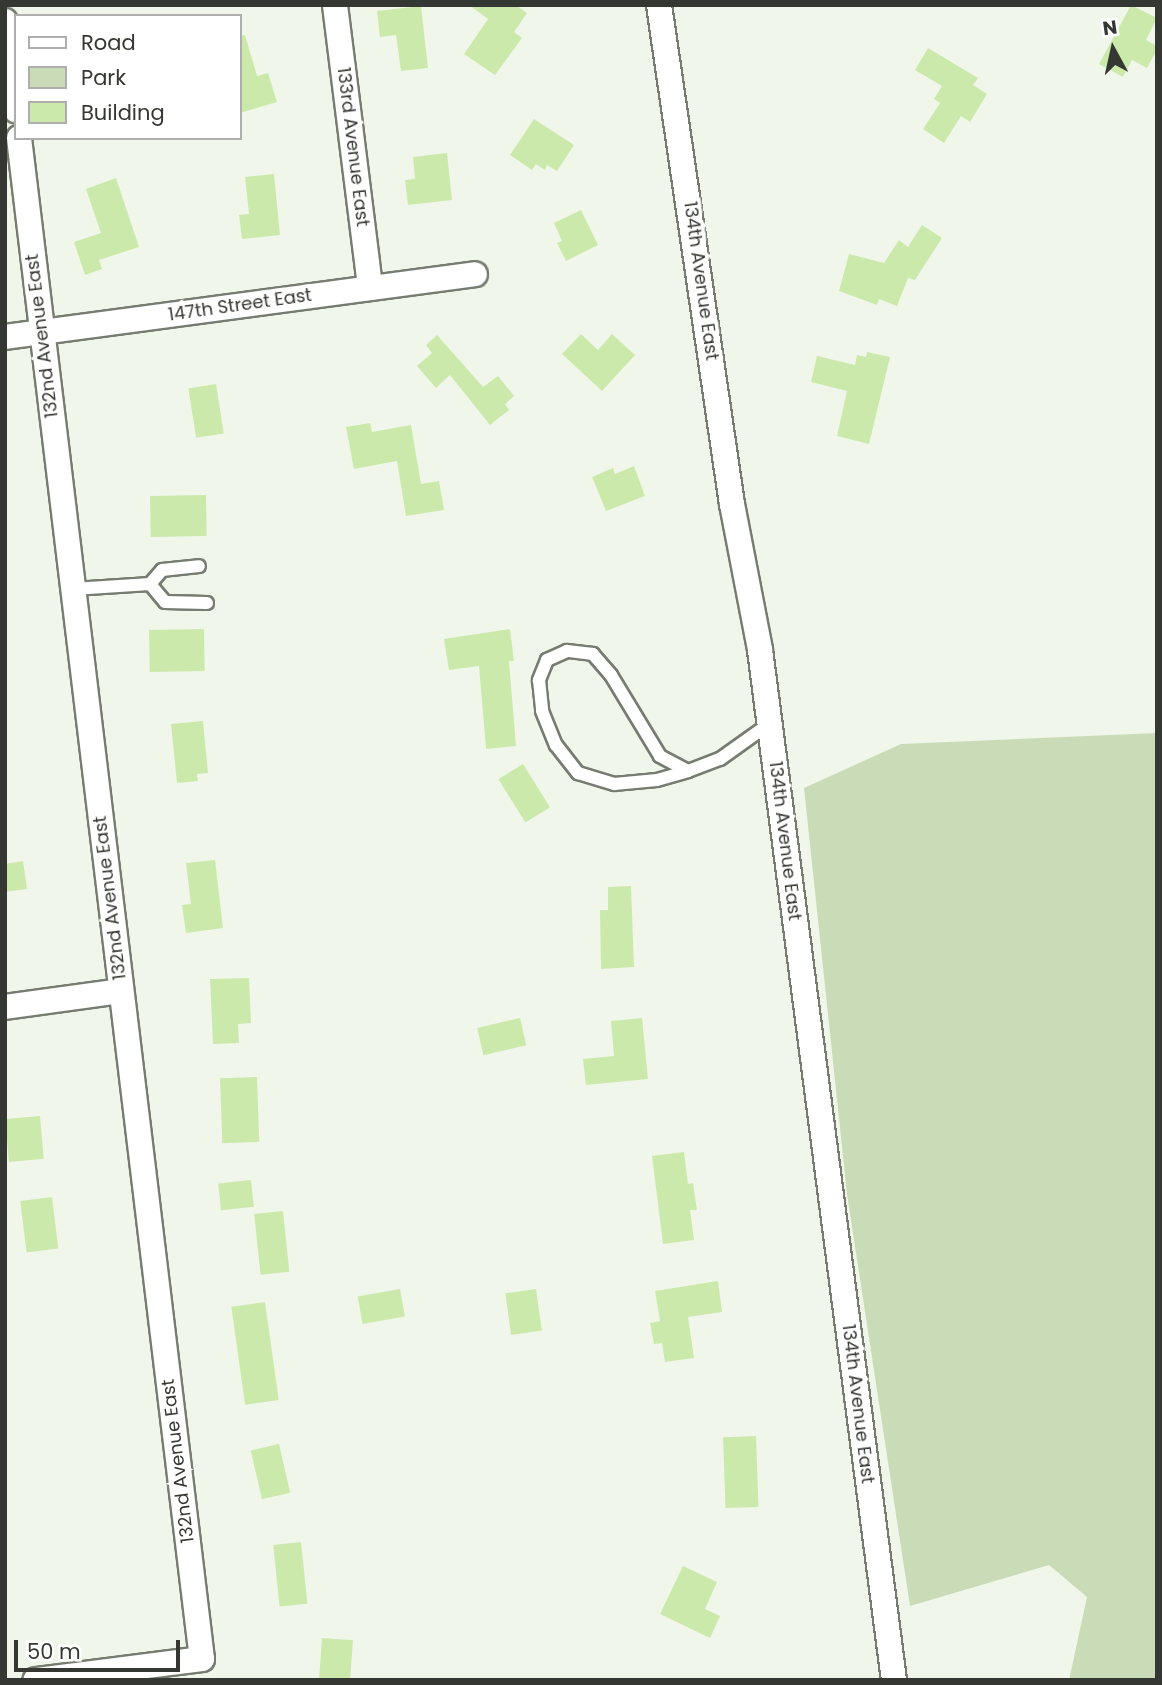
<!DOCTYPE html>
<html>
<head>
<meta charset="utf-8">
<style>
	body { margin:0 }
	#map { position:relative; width:1162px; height:1685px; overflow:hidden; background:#f0f7ea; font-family:Poppins,sans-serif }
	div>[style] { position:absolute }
	.green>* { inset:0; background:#cadcb7 }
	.building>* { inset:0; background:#cce9ac; transform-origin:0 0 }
	.roads { filter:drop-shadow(2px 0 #767c70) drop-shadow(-2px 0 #767c70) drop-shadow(0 2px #767c70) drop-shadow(0 -2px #767c70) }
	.service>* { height:12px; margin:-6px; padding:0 6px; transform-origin:6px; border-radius:6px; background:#fff }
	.minor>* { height:24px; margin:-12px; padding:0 12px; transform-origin:12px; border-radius:12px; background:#fff }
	span { translate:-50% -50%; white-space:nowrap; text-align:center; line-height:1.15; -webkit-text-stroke:7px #fff; paint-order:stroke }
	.street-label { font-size:18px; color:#353732 }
	.frame { position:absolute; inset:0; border:7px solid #353732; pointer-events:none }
	.legend { position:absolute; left:14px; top:14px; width:228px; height:126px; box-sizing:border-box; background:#fff; border:2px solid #aeafad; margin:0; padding:9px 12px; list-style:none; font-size:21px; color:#353732 }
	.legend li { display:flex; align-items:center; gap:14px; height:35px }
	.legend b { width:35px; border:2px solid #aeafad }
	.north { position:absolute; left:1078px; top:14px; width:70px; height:70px; -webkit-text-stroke:5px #fff; paint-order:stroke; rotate:352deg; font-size:19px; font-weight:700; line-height:28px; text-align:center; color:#353732 }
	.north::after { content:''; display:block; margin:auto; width:24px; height:32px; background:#353732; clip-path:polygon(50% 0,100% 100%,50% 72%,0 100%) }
	.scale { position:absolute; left:14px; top:1640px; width:166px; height:32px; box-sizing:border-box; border:4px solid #353732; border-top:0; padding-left:9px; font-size:21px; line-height:24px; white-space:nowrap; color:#353732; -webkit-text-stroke:5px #fff; paint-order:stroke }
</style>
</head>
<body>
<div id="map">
	<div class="green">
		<div style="clip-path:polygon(1157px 733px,1157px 1680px,1069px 1680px,1087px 1597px,1049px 1565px,910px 1606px,847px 1194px,804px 788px,901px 744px)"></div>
	</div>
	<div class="building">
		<div style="clip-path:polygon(469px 5px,516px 5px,527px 13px,514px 32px,522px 38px,495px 75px,464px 54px,488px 19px)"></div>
		<div style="clip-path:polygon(1131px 5px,1157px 18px,1146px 40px,1157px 46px,1157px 50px,1147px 68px,1132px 60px,1123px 77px,1099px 64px)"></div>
		<div style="clip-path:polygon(421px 6px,428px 68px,401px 71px,396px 35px,380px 37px,377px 11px)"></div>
		<div style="clip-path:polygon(245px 35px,257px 76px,268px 73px,277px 102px,240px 113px,240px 36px)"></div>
		<div style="clip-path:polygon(928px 48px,978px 78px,973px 85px,987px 94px,970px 122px,961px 116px,944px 143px,923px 129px,940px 103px,934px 99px,942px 86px,915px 70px)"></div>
		<div style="clip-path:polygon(534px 119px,574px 145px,557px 171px,547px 165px,545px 170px,536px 164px,532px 170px,510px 155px)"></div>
		<div style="clip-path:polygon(447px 153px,452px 200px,408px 205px,405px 180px,415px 179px,413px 157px)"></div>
		<div style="clip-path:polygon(274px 174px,280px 235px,242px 239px,239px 215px,249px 214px,245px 177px)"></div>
		<div style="clip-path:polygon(116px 178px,139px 247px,99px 260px,102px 269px,85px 275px,74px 242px,101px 233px,86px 189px)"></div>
		<div style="clip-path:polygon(581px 210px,598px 245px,566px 261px,557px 243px,562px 241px,554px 223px)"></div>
		<div style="clip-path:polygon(922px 225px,942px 238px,915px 280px,908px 278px,897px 306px,879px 299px,877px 305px,839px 291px,849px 254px,884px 263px,899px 240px,908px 247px)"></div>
		<div style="clip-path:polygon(581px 334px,598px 350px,612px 334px,635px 355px,602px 391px,562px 354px)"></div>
		<div style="clip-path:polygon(437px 335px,483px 387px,498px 376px,514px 396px,505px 404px,509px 410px,490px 425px,450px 375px,436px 388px,417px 366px,432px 353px,426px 345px)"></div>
		<div style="clip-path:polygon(867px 352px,890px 357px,869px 444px,837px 436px,847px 391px,811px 382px,817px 356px,855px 365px,857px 355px,866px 357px)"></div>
		<div style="left:216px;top:384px;width:50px;height:28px;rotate:81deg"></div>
		<div style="clip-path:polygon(370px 423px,372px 432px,411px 425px,421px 484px,439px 481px,444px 510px,406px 516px,397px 461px,354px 469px,346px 427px)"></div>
		<div style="clip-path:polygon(634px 466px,645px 496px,606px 511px,592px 477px,613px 468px,615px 474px)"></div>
		<div style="left:206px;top:495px;width:41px;height:56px;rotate:89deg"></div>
		<div style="left:204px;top:629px;width:42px;height:55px;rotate:89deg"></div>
		<div style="clip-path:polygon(510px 629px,514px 661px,509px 661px,516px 746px,486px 749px,479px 666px,449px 670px,444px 639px)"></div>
		<div style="clip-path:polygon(203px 721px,208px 773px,197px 774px,198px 781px,177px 783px,171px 724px)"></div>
		<div style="left:523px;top:764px;width:51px;height:29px;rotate:58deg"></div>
		<div style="clip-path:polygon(215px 860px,223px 928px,186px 933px,182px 905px,191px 904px,186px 863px)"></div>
		<div style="clip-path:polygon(23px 861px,27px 889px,5px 892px,5px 864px)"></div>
		<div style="clip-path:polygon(631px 886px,634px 967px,601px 969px,600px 910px,608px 910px,608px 887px)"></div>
		<div style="clip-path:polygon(249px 978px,251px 1023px,238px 1024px,239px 1043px,213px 1044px,210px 979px)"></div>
		<div style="left:520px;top:1018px;width:28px;height:44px;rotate:77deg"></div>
		<div style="clip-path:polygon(642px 1018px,648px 1079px,586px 1085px,583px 1059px,614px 1056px,611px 1021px)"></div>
		<div style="left:257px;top:1077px;width:65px;height:37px;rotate:88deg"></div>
		<div style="left:40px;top:1116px;width:43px;height:35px;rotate:85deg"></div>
		<div style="clip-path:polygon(684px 1152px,688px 1184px,693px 1183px,697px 1210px,690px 1210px,694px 1240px,663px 1244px,652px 1156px)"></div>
		<div style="left:251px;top:1180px;width:27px;height:33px;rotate:84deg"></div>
		<div style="left:52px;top:1197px;width:52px;height:32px;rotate:83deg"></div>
		<div style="left:283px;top:1211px;width:61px;height:29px;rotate:84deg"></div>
		<div style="clip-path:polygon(718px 1281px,722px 1312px,688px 1317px,694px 1358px,665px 1362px,662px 1343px,654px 1344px,650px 1323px,660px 1321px,655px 1291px)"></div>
		<div style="left:400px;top:1289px;width:28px;height:43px;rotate:80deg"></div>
		<div style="left:536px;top:1289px;width:42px;height:31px;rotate:82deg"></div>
		<div style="left:265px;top:1302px;width:99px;height:34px;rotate:82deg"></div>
		<div style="left:756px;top:1436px;width:71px;height:33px;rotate:88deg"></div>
		<div style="left:279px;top:1444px;width:50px;height:29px;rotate:77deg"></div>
		<div style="left:301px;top:1542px;width:62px;height:28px;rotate:84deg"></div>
		<div style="clip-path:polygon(683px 1566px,717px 1582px,705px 1609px,720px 1616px,710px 1638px,660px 1614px)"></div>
		<div style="left:322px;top:1638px;width:31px;height:42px;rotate:4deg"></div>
	</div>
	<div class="roads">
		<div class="service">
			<div style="left:150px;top:584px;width:23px;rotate:50deg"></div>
			<div style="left:165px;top:602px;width:42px;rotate:1.4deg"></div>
			<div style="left:73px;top:589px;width:77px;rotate:-3.7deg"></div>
			<div style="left:150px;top:584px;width:18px;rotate:-49deg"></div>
			<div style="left:162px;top:570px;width:37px;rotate:-6deg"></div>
			<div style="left:688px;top:771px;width:32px;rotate:-152deg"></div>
			<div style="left:660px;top:756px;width:95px;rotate:-121.2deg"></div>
			<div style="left:611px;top:675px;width:28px;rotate:-131deg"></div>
			<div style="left:593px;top:654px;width:26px;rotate:-173deg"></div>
			<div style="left:567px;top:651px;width:22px;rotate:156deg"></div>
			<div style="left:547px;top:660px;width:22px;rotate:112deg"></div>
			<div style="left:539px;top:680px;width:31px;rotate:84deg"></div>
			<div style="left:542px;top:711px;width:37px;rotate:68deg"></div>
			<div style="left:556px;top:745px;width:36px;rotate:52deg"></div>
			<div style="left:578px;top:773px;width:38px;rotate:17deg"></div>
			<div style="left:614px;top:784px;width:43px;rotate:-5.3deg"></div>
			<div style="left:657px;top:780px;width:32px;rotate:-16deg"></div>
			<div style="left:688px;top:771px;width:34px;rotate:-21deg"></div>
			<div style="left:720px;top:759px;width:60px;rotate:-35.5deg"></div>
		</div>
		<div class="minor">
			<div style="left:335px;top:5px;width:285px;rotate:82.9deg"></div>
			<div style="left:659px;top:5px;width:504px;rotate:81.68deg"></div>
			<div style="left:732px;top:504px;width:149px;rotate:79.1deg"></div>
			<div style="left:760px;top:650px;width:1039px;rotate:82.59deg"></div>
			<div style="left:5px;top:21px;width:90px;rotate:83deg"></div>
			<div style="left:19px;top:138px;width:1532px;rotate:83.14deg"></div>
			<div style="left:202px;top:1659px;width:168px;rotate:172.8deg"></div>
			<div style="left:5px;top:337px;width:474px;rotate:-7.6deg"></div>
			<div style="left:5px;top:1007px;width:117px;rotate:-7.9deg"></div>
		</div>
	</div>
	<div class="street-label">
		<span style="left:353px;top:147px;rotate:83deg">133rd Avenue East</span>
		<span style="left:701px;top:281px;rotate:82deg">134th Avenue East</span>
		<span style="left:240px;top:305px;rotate:-8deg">147th Street East</span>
		<span style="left:42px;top:336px;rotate:-97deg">132nd Avenue East</span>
		<span style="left:785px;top:841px;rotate:83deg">134th Avenue East</span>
		<span style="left:110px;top:898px;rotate:-97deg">132nd Avenue East</span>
		<span style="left:858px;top:1404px;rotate:83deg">134th Avenue East</span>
		<span style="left:178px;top:1461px;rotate:-97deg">132nd Avenue East</span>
	</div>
	<div class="frame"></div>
	<ul class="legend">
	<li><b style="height:9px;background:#fff"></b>Road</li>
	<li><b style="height:19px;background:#cadcb7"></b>Park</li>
	<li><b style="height:19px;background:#cce9ac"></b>Building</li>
	</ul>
	<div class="north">N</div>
	<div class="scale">50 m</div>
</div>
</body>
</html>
